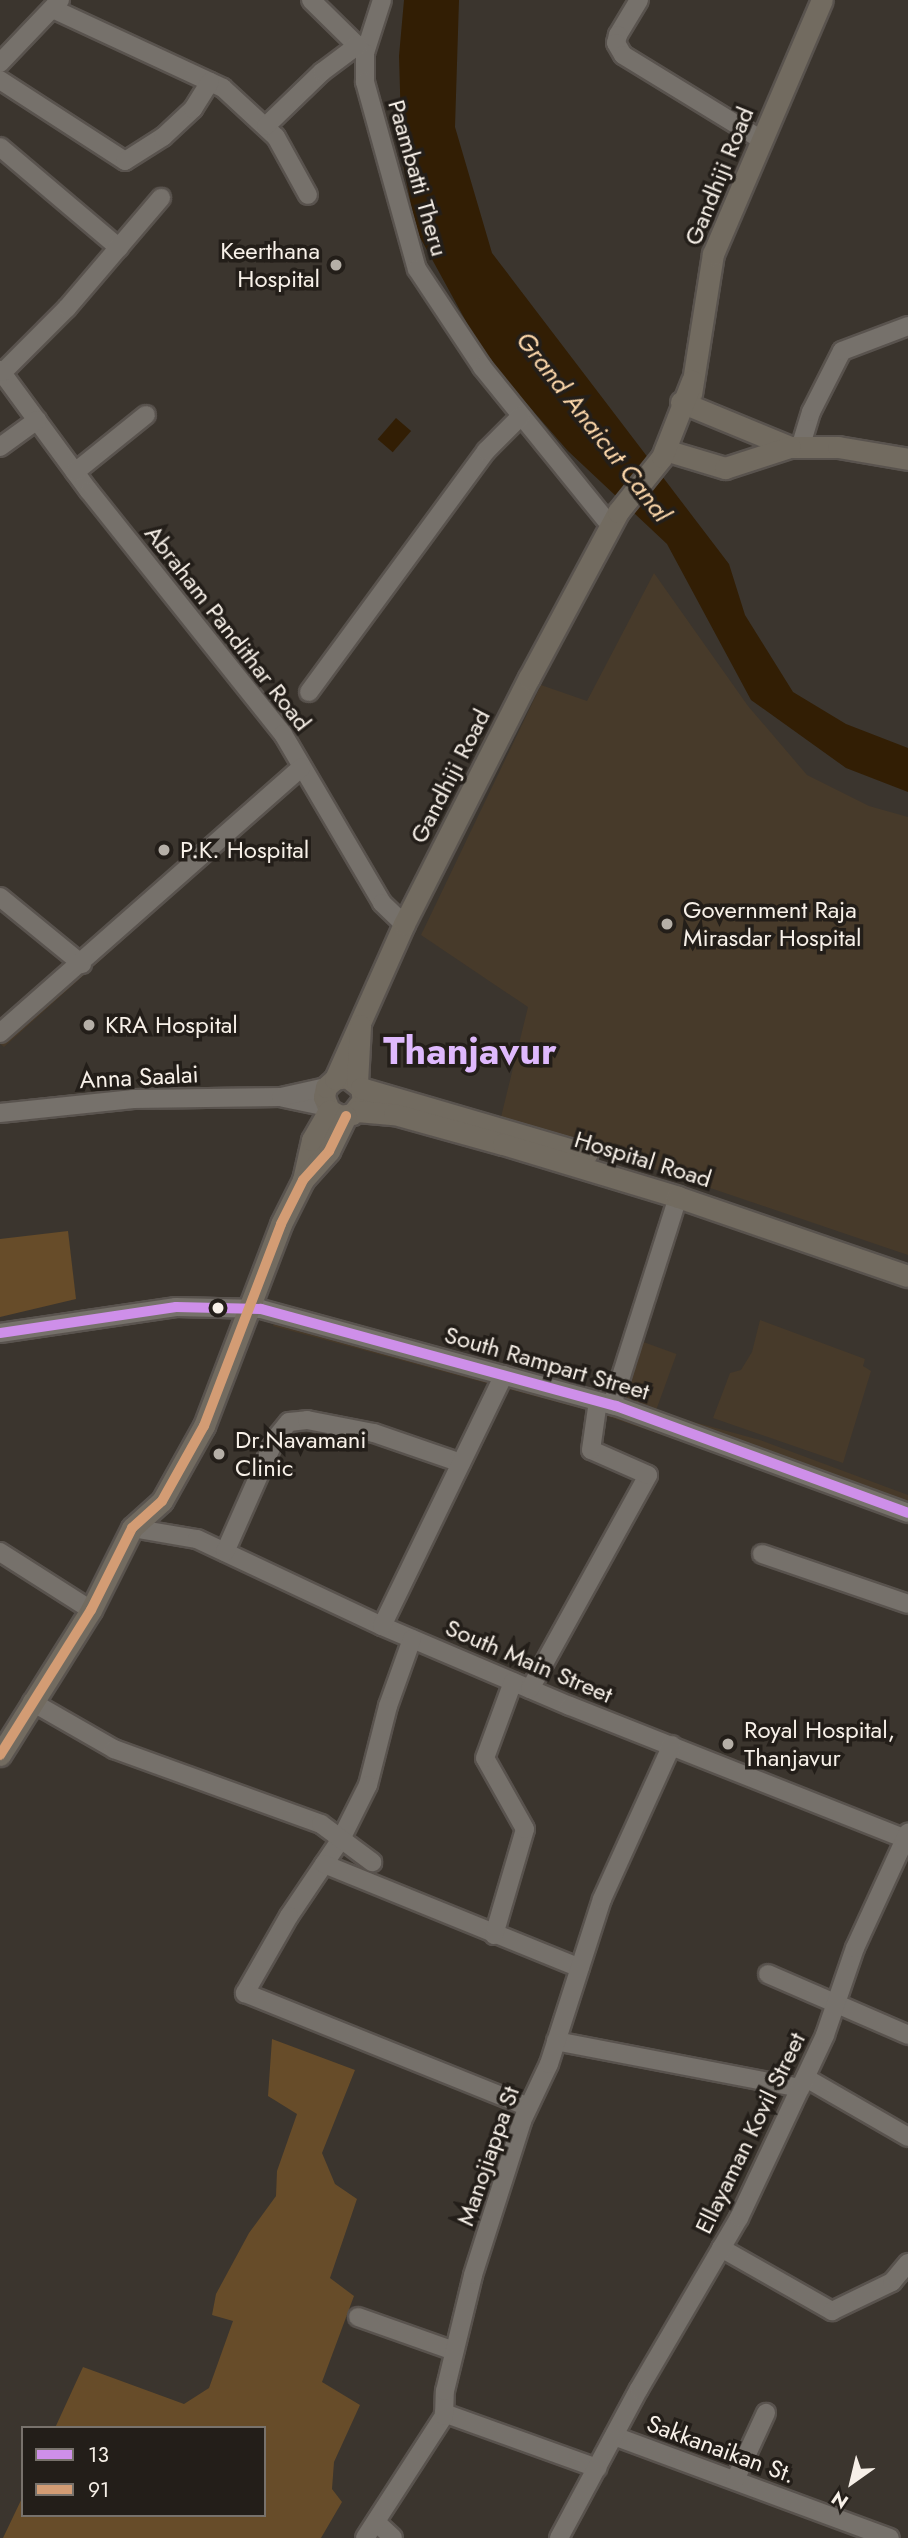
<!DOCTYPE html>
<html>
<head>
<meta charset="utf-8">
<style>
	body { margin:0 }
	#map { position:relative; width:908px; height:2538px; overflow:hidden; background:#3b352e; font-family:Jost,sans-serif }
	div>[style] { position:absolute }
	.built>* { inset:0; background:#473a2a; transform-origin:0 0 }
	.green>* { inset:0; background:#674c29 }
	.water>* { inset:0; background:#321e04; transform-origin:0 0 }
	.roads { filter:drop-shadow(2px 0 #59534e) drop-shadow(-2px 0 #59534e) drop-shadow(0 2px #59534e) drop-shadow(0 -2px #59534e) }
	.minor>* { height:18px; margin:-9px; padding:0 9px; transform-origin:9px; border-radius:9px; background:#76716b }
	.major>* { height:21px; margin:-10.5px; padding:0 10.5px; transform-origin:10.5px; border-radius:10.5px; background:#726b60 }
	.bus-1>* { height:10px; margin:-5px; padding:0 5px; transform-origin:5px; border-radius:5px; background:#ce8fe9 }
	.bus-2>* { height:10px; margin:-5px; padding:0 5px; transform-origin:5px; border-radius:5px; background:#d39c74 }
	.dots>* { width:19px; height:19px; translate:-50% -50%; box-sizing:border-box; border:4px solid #231e19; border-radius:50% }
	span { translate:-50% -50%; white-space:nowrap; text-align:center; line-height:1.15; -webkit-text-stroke:7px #231e19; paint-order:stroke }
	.street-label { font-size:24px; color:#f7f0e8 }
	.poi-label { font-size:24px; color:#f7f0e8 }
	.right { translate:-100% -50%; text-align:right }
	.left { translate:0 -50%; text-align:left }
	.water-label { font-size:26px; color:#fcd7aa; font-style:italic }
	.town-label { font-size:38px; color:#dfb9fd; font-weight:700 }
	.legend { position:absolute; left:21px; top:2426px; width:245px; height:91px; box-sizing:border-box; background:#231e19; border:2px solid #78726c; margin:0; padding:9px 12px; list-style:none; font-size:21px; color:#f7f0e8 }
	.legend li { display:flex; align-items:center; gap:14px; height:35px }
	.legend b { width:35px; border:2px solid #78726c }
	.north { position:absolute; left:817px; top:2447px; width:70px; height:70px; -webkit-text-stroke:5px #231e19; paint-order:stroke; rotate:214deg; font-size:19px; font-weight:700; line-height:28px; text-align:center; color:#f7f0e8 }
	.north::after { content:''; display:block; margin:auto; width:24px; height:32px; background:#f7f0e8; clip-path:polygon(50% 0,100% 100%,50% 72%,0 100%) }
</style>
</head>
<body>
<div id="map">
	<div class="built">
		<div style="clip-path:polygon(654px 573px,748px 706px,807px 775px,869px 806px,908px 817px,908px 1255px,501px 1117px,528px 1007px,421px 935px,541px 685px,587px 701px)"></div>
		<div style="clip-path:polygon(292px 764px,301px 780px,4px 1047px,0 1044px,0 1023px)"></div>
		<div style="clip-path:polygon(278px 1309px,760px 1440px,908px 1495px,908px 1520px,601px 1414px,273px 1326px)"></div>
		<div style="clip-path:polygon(760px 1320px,865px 1359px,863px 1366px,871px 1371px,843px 1463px,713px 1418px,730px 1373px,741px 1370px,752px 1352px)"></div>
		<div style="left:638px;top:1340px;width:41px;height:59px;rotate:20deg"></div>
	</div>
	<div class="green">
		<div style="clip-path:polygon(68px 1231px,76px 1299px,0 1317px,0 1239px)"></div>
		<div style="clip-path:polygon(272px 2039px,355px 2070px,322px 2153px,335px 2184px,357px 2199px,330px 2278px,354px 2296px,322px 2382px,360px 2405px,334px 2462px,332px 2489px,342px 2502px,321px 2538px,3px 2538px,23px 2496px,23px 2515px,264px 2515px,264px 2428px,55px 2428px,83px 2367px,184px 2404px,209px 2388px,233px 2321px,212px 2315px,216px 2294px,249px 2233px,276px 2196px,277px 2171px,297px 2114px,268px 2096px)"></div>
	</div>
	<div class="water">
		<div style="clip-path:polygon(404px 0,459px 0,455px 127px,492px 253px,729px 564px,745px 615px,793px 692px,846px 724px,908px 748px,908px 792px,846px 768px,751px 700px,667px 544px,568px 451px,485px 356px,416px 230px,402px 159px,399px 56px)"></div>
		<div style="left:396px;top:418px;width:20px;height:28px;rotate:41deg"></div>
	</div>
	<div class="roads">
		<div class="minor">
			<div style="left:311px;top:0;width:76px;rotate:44.5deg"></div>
			<div style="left:382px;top:0;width:56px;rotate:107.8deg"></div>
			<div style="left:365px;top:53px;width:29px;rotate:90deg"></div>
			<div style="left:365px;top:82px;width:194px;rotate:74.5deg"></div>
			<div style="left:417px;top:269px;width:118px;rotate:56.4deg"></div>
			<div style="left:482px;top:367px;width:196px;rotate:51deg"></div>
			<div style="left:639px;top:0;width:41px;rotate:121deg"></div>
			<div style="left:618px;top:35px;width:8px;rotate:104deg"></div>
			<div style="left:616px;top:43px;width:14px;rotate:60deg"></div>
			<div style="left:623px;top:55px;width:161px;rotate:31.5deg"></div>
			<div style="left:53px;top:9px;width:187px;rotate:24.9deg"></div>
			<div style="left:223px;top:88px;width:72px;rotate:42.8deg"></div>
			<div style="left:276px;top:137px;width:66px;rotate:61.1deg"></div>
			<div style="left:0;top:63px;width:87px;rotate:-46.4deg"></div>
			<div style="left:0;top:80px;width:149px;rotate:32.9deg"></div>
			<div style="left:125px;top:161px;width:45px;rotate:-32.3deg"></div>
			<div style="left:163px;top:137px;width:41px;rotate:-43deg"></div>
			<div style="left:193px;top:109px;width:32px;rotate:-58deg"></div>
			<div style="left:266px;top:126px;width:78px;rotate:-44deg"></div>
			<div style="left:322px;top:72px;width:45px;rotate:-36.9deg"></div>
			<div style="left:0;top:147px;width:156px;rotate:40.3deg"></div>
			<div style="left:0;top:370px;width:150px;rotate:53.7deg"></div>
			<div style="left:89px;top:491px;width:311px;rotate:51.4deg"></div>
			<div style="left:283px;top:734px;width:196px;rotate:59.6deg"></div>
			<div style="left:382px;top:903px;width:30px;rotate:44deg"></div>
			<div style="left:3px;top:372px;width:91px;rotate:-45deg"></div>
			<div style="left:67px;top:308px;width:145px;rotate:-49.5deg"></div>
			<div style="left:0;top:447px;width:46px;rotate:-36.1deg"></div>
			<div style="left:800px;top:448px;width:38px;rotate:-73deg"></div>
			<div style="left:811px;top:412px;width:68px;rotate:-63.1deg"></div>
			<div style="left:842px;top:351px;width:71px;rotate:-20.7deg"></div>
			<div style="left:75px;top:472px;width:91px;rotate:-38.8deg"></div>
			<div style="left:309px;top:692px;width:299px;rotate:-53.7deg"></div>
			<div style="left:486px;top:451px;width:49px;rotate:-45deg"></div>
			<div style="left:0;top:897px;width:106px;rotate:39.3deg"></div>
			<div style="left:0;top:1033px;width:402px;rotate:-41.4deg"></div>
			<div style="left:284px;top:1098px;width:44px;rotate:11.8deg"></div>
			<div style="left:0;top:1113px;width:134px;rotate:-6deg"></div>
			<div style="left:133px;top:1099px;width:148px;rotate:-0.8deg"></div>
			<div style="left:281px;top:1097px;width:46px;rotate:-12.5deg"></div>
			<div style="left:0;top:1333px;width:178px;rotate:-8.4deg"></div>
			<div style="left:176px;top:1307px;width:85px;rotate:1.3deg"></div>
			<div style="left:261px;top:1309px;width:368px;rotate:15.3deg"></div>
			<div style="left:616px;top:1406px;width:311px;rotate:20.1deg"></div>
			<div style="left:612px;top:1405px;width:218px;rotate:-72.4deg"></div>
			<div style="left:132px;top:1528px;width:66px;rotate:9.6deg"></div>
			<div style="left:197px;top:1539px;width:204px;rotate:25.2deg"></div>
			<div style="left:382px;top:1626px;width:204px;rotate:23.1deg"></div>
			<div style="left:570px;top:1706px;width:364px;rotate:21.6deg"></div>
			<div style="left:0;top:1552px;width:108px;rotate:32.5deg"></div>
			<div style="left:225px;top:1552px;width:124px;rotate:-66.1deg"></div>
			<div style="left:275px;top:1439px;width:22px;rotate:-51deg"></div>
			<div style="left:289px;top:1422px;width:18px;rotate:-6deg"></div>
			<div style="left:307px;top:1420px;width:68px;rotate:11deg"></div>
			<div style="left:374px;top:1433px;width:92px;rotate:19deg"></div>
			<div style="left:762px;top:1554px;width:154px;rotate:18.9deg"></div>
			<div style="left:382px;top:1626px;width:279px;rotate:-64.1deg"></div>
			<div style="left:412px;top:1639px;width:71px;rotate:109.7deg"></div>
			<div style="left:388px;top:1706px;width:81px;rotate:104.2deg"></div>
			<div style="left:368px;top:1785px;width:60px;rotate:116.6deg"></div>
			<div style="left:341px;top:1839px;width:93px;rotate:124deg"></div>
			<div style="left:289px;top:1916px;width:89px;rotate:119.7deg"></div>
			<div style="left:245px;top:1993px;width:305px;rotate:21.9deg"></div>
			<div style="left:530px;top:1689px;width:244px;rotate:-61.1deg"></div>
			<div style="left:648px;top:1475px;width:62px;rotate:-156.3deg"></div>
			<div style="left:591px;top:1450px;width:49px;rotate:-81.9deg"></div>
			<div style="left:32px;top:1702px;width:95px;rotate:29.8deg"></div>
			<div style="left:114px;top:1749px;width:220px;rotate:19.9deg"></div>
			<div style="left:321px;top:1824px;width:64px;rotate:36.7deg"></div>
			<div style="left:324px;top:1864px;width:276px;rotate:22.1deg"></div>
			<div style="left:494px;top:1935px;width:110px;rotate:-73.7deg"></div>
			<div style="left:525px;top:1829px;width:81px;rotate:-119.4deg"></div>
			<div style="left:485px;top:1758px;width:81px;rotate:-69.8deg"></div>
			<div style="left:768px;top:1974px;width:153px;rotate:23.5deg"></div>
			<div style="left:556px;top:2041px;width:249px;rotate:10.9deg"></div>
			<div style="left:806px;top:2078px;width:118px;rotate:30deg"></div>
			<div style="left:721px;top:2248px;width:128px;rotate:29.6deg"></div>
			<div style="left:832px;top:2311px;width:67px;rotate:-25.8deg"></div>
			<div style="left:892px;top:2282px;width:25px;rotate:-50deg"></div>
			<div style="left:358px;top:2317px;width:102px;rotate:19.5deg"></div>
			<div style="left:444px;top:2413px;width:163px;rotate:19.8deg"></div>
			<div style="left:614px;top:2436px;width:294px;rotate:20.3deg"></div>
			<div style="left:735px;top:2480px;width:74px;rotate:-65.2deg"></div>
			<div style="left:376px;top:2522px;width:23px;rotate:43deg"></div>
			<div style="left:365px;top:2538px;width:145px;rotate:-57.1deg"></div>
			<div style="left:444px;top:2416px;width:25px;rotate:-88deg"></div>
			<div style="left:445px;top:2391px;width:119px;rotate:-76.4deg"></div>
			<div style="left:473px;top:2275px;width:162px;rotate:-72.3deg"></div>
			<div style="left:522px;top:2121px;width:63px;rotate:-64.7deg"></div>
			<div style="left:549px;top:2064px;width:173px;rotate:-72.2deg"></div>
			<div style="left:602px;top:1899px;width:169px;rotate:-65.6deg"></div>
			<div style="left:559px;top:2538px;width:169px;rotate:-61.8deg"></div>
			<div style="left:639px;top:2389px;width:198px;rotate:-59.7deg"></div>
			<div style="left:739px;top:2218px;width:202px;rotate:-64.8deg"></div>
			<div style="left:825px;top:2035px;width:92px;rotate:-71deg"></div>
			<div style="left:855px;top:1948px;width:127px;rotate:-65.3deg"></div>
		</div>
		<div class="major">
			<div style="left:691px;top:394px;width:142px;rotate:-81.1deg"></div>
			<div style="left:713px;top:254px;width:276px;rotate:-66.8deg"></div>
			<div style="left:681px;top:402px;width:118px;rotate:22.4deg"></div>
			<div style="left:790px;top:447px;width:48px"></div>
			<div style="left:838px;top:447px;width:71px;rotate:9.7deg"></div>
			<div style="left:665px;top:450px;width:63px;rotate:16.7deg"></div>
			<div style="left:725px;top:468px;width:68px;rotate:-17.9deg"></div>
			<div style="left:335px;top:1079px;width:12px;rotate:-9deg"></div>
			<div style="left:347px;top:1077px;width:18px;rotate:38deg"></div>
			<div style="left:361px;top:1088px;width:12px;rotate:81deg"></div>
			<div style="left:363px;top:1100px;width:18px;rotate:128deg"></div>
			<div style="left:352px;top:1114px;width:12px;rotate:171deg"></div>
			<div style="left:340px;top:1116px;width:13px;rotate:-151deg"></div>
			<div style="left:329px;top:1110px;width:14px;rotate:-111deg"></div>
			<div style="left:324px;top:1097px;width:10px;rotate:-79deg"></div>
			<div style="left:326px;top:1087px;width:12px;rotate:-42deg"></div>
			<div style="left:335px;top:1079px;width:170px;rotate:-66deg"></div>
			<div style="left:404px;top:924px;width:276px;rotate:-63.1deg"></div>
			<div style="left:529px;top:678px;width:188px;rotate:-61.8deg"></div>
			<div style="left:618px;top:512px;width:70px;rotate:-51.3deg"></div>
			<div style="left:662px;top:457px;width:82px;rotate:-68.5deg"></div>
			<div style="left:357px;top:1083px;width:58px;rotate:-87deg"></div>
			<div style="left:361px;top:1088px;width:235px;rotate:16.3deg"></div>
			<div style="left:357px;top:1111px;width:37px;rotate:5deg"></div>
			<div style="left:394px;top:1114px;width:113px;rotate:15.4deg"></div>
			<div style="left:503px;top:1144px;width:183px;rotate:16.8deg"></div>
			<div style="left:678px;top:1197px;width:243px;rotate:19deg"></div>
			<div style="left:303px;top:1180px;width:41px;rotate:-77.3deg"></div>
			<div style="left:312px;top:1140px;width:34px;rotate:-60deg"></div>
			<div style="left:0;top:1755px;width:171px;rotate:-57.9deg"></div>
			<div style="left:91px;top:1610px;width:92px;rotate:-63.4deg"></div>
			<div style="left:132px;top:1528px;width:40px;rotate:-42deg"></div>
			<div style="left:162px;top:1501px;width:86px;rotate:-60.8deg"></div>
			<div style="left:204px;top:1426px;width:216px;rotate:-69.1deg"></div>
			<div style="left:281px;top:1224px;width:49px;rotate:-63.4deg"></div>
			<div style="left:303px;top:1180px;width:39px;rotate:-48deg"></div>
			<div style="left:329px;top:1151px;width:39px;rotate:-64deg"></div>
		</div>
	</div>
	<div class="bus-1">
		<div style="left:0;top:1333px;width:178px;rotate:-8.4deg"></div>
		<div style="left:176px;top:1307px;width:85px;rotate:1.3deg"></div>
		<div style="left:261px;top:1309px;width:368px;rotate:15.3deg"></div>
		<div style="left:616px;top:1406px;width:311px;rotate:20.1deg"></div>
	</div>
	<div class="bus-2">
		<div style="left:0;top:1755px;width:171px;rotate:-57.9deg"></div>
		<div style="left:91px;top:1610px;width:92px;rotate:-63.4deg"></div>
		<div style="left:132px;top:1528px;width:40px;rotate:-42deg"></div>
		<div style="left:162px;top:1501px;width:86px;rotate:-60.8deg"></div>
		<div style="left:204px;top:1426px;width:216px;rotate:-69.1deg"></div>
		<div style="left:281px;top:1224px;width:49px;rotate:-63.4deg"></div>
		<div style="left:303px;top:1180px;width:39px;rotate:-48deg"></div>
		<div style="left:329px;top:1151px;width:39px;rotate:-64deg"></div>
	</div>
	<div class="dots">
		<div style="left:336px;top:265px;background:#b5afa7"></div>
		<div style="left:164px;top:850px;background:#b5afa7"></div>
		<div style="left:667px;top:924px;background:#b5afa7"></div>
		<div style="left:89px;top:1025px;background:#b5afa7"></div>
		<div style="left:218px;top:1308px;background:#f7f0e8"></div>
		<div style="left:219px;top:1454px;background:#b5afa7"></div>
		<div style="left:728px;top:1744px;background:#b5afa7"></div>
	</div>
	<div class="street-label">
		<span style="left:719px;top:176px;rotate:-68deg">Gandhiji Road</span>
		<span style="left:418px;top:178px;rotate:74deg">Paambatti Theru</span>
		<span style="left:228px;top:628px;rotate:52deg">Abraham Pandithar Road</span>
		<span style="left:450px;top:776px;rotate:-63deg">Gandhiji Road</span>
		<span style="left:139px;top:1077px;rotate:-3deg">Anna Saalai</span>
		<span style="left:643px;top:1159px;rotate:17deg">Hospital Road</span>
		<span style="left:547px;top:1363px;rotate:16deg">South Rampart Street</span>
		<span style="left:529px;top:1661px;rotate:23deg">South Main Street</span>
		<span style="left:750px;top:2133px;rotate:-64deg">Ellayaman Kovil Street</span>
		<span style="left:488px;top:2156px;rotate:-71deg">Manojiappa St</span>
		<span style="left:721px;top:2449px;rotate:20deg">Sakkanaikan St.</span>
	</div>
	<div class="poi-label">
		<span class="right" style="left:320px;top:265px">Keerthana<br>Hospital</span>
		<span class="left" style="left:180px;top:850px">P.K. Hospital</span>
		<span class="left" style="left:683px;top:924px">Government Raja<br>Mirasdar Hospital</span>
		<span class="left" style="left:105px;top:1025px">KRA Hospital</span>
		<span class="left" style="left:235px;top:1454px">Dr.Navamani<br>Clinic</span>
		<span class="left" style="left:744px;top:1744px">Royal Hospital,<br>Thanjavur</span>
	</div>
	<div class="water-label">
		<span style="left:593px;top:427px;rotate:52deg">Grand Anaicut Canal</span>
	</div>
	<div class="town-label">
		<span style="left:470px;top:1051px">Thanjavur</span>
	</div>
	<ul class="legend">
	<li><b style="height:9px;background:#ce8fe9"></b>13</li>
	<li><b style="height:9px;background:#d39c74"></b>91</li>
	</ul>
	<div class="north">N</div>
</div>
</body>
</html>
